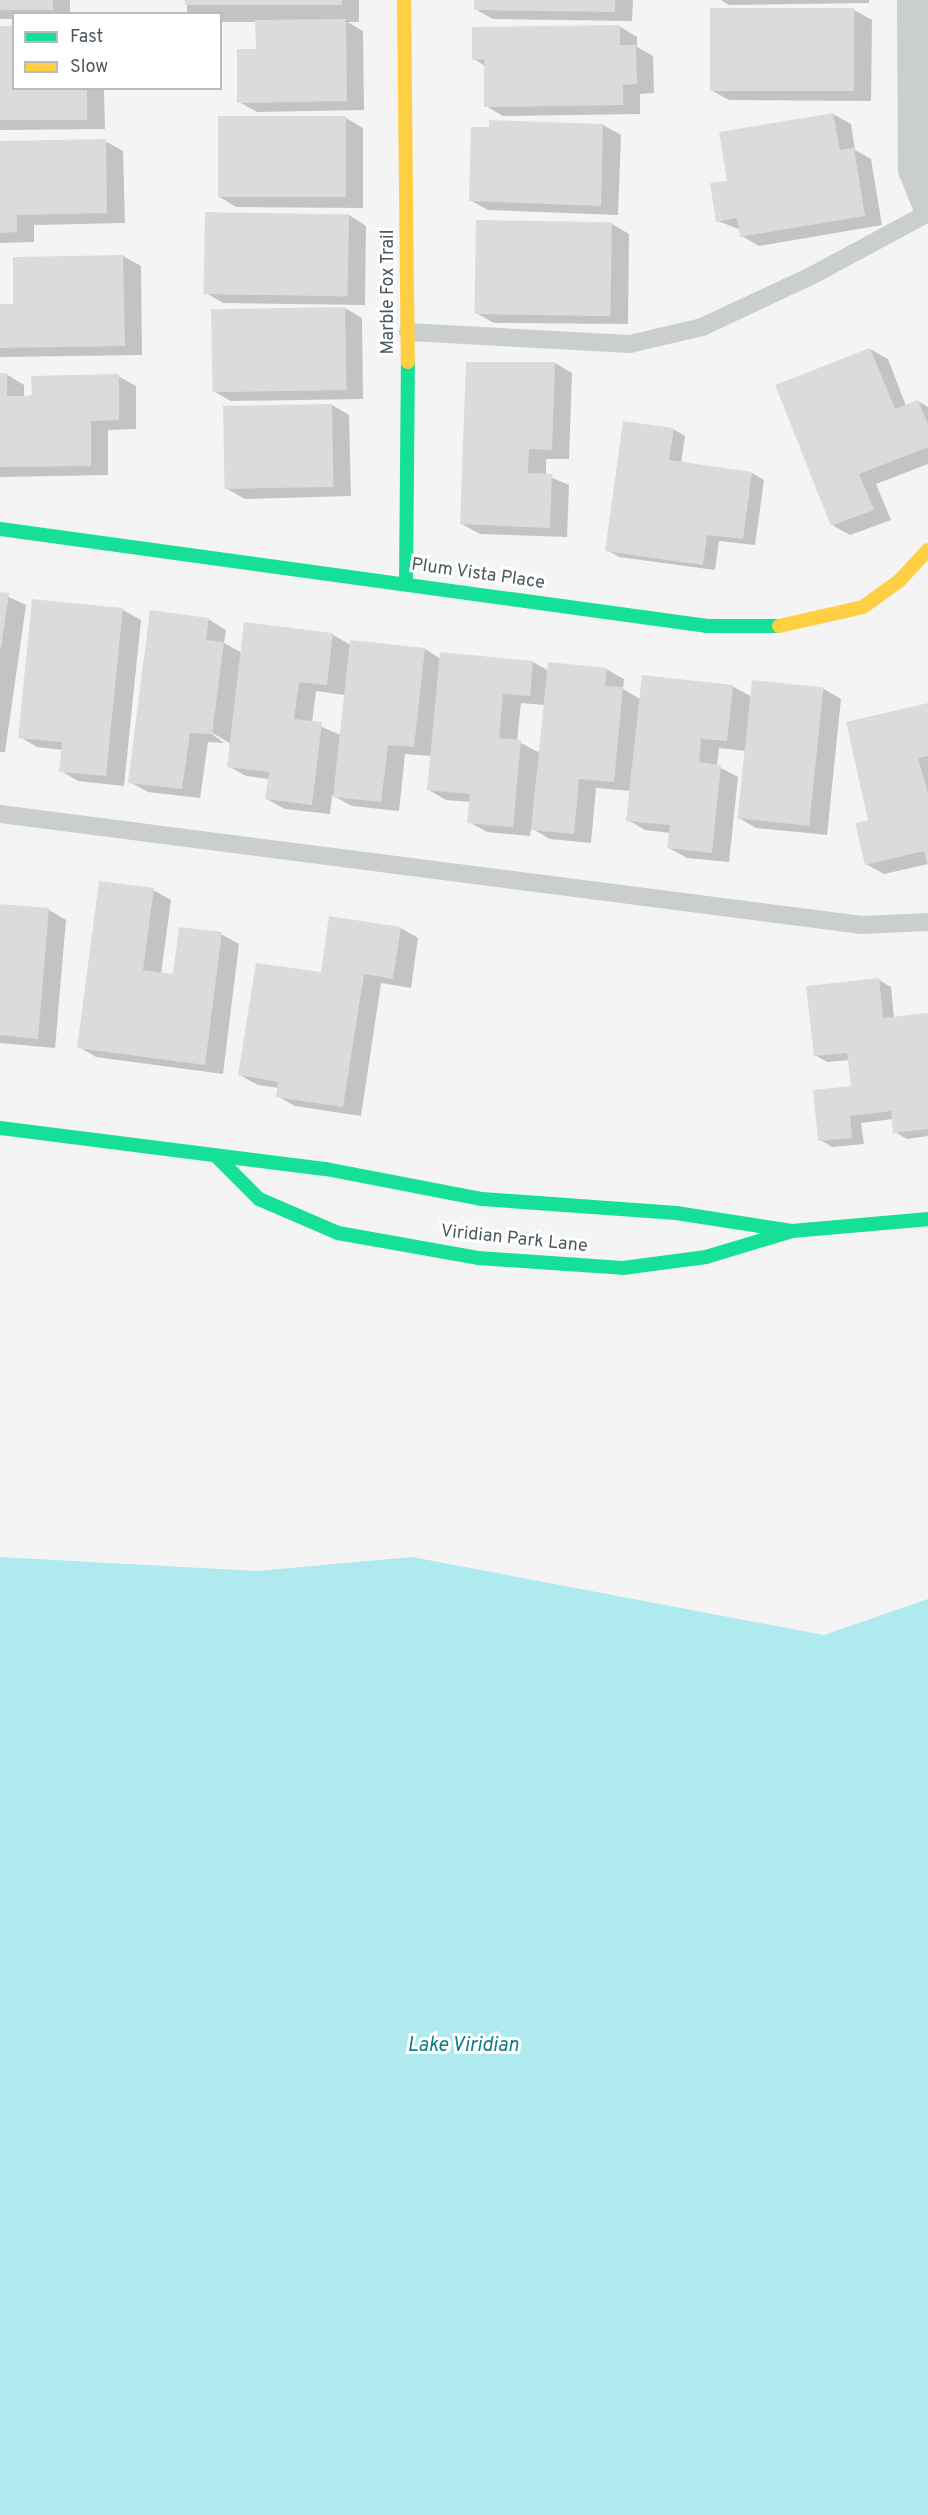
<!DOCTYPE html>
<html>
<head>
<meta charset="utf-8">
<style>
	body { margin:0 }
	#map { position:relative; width:928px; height:2515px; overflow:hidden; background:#f4f4f4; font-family:Overpass,sans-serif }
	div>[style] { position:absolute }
	.water>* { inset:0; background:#afeaee }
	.shadow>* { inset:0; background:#0003; transform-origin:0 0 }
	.building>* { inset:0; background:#dadcdc; transform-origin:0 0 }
	.lane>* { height:18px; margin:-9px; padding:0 9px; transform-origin:9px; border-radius:9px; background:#cbcecf }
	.street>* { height:33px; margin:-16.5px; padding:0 16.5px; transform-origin:16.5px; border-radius:16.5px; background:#cbcecf }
	.fast>* { height:14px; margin:-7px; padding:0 7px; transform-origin:7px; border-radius:7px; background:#16e098 }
	.slow>* { height:14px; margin:-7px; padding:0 7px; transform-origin:7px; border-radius:7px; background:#ffcf43 }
	span { translate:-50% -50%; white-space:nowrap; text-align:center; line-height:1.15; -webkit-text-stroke:6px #fff; paint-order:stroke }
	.street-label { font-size:18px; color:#4a5960 }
	.water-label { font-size:20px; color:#107e88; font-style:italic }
	.legend { position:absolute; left:12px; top:12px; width:210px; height:78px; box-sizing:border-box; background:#fff; border:2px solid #b7bdbf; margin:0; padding:8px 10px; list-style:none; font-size:18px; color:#4a5960 }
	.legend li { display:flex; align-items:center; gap:12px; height:30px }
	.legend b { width:30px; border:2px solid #b7bdbf }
</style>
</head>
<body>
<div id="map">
	<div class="water">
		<div style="clip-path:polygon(0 1557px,257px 1571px,412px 1557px,824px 1635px,928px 1599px,928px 2515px,0 2515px)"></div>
	</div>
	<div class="shadow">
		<div style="clip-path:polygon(0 0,70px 0,70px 14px,14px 14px,14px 19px,0 19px)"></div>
		<div style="left:187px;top:0;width:172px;height:22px"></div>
		<div style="clip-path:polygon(476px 0,633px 0,632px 21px,493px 19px,475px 9px)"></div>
		<div style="clip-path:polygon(721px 0,869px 0,869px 3px,729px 5px)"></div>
		<div style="clip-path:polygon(712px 9px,854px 10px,872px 20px,871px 101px,729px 100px,711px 90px)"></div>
		<div style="clip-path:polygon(346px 21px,363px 31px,364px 110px,257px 112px,239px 102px,257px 51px)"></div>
		<div style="clip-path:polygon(619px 26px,637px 37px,637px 47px,653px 56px,654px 93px,640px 94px,640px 114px,503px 116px,486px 106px,485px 66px,474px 59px)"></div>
		<div style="clip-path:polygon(0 27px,14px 88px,104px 88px,105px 129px,0 130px)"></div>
		<div style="clip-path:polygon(833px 114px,851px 124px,855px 150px,871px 159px,882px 225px,759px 246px,742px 236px,741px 230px,718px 221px)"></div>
		<div style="clip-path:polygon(346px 118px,363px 128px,363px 208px,236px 207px,218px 196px)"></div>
		<div style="clip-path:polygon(491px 122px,603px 125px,621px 135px,618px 215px,488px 210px,470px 200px)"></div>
		<div style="clip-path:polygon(105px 141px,123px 151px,125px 223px,34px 225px,34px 242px,0 243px,0 143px)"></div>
		<div style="clip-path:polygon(349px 215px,366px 226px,365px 305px,223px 303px,206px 293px)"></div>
		<div style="clip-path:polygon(612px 224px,629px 234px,628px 324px,494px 323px,476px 313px)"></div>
		<div style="clip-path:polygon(123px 256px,141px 266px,142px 355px,0 357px,0 305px,15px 305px,14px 258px)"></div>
		<div style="clip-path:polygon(345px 308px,362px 318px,363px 399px,231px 401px,213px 391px)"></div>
		<div style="clip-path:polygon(870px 349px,888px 359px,906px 406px,918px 401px,928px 407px,928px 464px,876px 484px,891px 520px,850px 535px,832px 525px)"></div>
		<div style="clip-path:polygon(555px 363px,572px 373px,569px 459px,546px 459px,546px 475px,569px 485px,567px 537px,480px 534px,462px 524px)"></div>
		<div style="clip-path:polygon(6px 374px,24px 385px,24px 397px,118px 376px,136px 386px,136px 429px,108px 430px,108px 475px,0 477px,0 375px)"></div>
		<div style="clip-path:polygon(332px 405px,349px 415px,351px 496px,245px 499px,227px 489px)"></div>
		<div style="clip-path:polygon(673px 429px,685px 436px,681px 463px,752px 473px,764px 480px,755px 545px,719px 541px,715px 570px,619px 557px,607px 550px)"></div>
		<div style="clip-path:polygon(0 593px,26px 605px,5px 752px,0 752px)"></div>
		<div style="clip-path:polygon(33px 601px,123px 610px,141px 620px,124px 786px,78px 781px,61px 771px,63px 750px,37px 747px,20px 737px)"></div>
		<div style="clip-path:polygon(evenodd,208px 619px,226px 630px,224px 643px,242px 653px,333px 635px,351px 645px,425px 649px,441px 659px,533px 662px,549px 671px,606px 669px,624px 679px,623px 689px,640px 699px,732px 686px,752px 697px,754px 681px,824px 689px,841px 699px,827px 835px,756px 828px,739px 818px,746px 751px,719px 748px,717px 766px,738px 777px,729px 862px,687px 858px,669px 848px,671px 833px,645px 830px,628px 820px,631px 791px,596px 788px,591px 843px,550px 839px,531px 828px,530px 836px,487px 832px,469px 822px,471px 802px,446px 800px,429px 790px,432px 756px,405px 754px,399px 811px,352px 806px,332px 795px,330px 814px,285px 809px,267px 799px,269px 779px,246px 776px,228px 766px,231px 744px,206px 729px,224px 743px,208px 742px,200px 798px,148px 792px,130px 782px,208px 619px,316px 691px,345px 695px,341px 735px,312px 723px,316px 691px,208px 619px,521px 703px,545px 705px,540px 753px,517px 741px,521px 703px)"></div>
		<div style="clip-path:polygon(928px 705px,928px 864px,884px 874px,866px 864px,870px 821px)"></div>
		<div style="clip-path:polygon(153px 890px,171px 900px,161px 974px,175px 975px,221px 934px,239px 944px,223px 1074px,96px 1057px,79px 1047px)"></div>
		<div style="clip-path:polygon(0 905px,49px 910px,66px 920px,55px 1048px,0 1043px)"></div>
		<div style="clip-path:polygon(401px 928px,418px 938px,411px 988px,381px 983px,361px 1116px,295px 1106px,277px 1096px,279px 1088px,258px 1085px,240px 1075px,322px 974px)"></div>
		<div style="clip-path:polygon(879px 980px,891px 987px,894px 1018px,928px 1014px,928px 1136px,907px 1139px,895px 1132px,893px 1119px,861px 1123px,864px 1144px,832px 1147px,820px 1140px,852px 1088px,849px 1060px,827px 1062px,815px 1055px)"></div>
	</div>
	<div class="building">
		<div style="left:0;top:0;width:53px;height:10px"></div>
		<div style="left:185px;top:0;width:157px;height:5px"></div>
		<div style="clip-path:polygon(474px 0,615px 0,615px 12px,474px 10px)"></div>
		<div style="left:710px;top:8px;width:144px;height:83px"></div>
		<div style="clip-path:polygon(346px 19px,347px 101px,237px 103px,237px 49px,256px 49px,255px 20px)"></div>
		<div style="clip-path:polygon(620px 25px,620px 45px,636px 45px,637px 84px,623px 85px,623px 105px,484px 107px,484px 59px,472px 60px,472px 27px)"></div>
		<div style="clip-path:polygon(0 26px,14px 26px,14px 88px,87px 88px,87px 120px,0 120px)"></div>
		<div style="clip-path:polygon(833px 113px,840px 150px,854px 148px,865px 216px,740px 237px,737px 218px,716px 222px,710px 183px,727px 181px,719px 132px)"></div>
		<div style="left:218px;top:116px;width:128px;height:81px"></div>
		<div style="clip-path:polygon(489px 120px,603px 124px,601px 206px,469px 201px,471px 127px,489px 127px)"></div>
		<div style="clip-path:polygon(106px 139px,107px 213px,17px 215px,17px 232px,0 233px,0 141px)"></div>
		<div style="left:205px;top:212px;width:144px;height:82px;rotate:1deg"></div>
		<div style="left:476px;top:220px;width:136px;height:94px;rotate:1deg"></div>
		<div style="clip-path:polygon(123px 255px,125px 346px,0 348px,0 304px,13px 304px,13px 257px)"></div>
		<div style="left:345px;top:307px;width:83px;height:134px;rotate:89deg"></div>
		<div style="clip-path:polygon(870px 348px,895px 409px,918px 400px,928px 424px,928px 447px,859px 474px,874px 510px,831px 526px,775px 385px)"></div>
		<div style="clip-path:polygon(466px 362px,555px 362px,552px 450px,529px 449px,528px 473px,552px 474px,550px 528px,460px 524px)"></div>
		<div style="clip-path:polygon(0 373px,7px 373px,7px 396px,32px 396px,31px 376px,119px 374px,119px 420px,91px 421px,91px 466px,0 467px)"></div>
		<div style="left:332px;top:404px;width:83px;height:109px;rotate:89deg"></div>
		<div style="clip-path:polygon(623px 421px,674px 428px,669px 460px,752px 472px,743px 539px,707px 535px,703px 565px,605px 551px)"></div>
		<div style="clip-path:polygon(0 592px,9px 593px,1px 648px,0 648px)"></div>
		<div style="clip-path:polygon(32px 599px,123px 608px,106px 776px,59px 772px,62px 742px,18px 738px)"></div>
		<div style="clip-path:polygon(150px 610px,209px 618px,206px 640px,224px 642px,212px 734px,190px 733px,182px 789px,128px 783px)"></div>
		<div style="clip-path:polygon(244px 622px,333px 633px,327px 685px,299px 682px,294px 719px,322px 722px,312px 805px,265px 799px,269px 772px,227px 767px)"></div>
		<div style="clip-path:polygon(350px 640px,425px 648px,414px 747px,388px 745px,381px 802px,333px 797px)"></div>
		<div style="clip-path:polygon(440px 652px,533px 661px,530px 696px,503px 694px,499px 738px,521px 740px,513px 827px,467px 823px,470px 794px,427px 790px)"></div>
		<div style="clip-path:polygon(548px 662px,607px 668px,605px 686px,623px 687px,614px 782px,579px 779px,574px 834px,531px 830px)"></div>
		<div style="clip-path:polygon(642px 675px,733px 685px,727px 741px,701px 739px,699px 762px,721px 765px,712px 853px,667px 848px,670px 825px,626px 821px)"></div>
		<div style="left:752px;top:680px;width:72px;height:139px;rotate:6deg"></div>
		<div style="clip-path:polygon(928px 703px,928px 756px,918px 758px,928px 793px,928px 866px,924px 851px,865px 865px,855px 823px,868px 820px,846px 722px)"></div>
		<div style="clip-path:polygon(99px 881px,154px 888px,143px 970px,173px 974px,179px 927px,222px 932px,205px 1065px,77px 1048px)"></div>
		<div style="clip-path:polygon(0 904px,49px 908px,38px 1039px,0 1035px)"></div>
		<div style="clip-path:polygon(329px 916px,401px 927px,393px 979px,364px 974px,343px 1107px,276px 1097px,278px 1082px,238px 1075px,256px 963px,321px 972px)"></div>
		<div style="clip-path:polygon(879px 978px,883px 1018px,928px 1013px,928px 1129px,893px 1133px,891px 1111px,850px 1116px,852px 1138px,818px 1141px,813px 1090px,851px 1086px,847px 1053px,814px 1056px,806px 986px)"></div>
	</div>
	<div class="lane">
		<div style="left:408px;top:332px;width:222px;rotate:3.1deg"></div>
		<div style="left:630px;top:344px;width:74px;rotate:-13.3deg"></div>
		<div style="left:702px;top:327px;width:120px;rotate:-25.1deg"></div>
		<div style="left:811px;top:276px;width:133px;rotate:-28.3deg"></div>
		<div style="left:0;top:814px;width:869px;rotate:7.34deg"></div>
		<div style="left:862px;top:925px;width:66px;rotate:-2.6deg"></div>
	</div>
	<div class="street">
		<div style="left:913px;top:0;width:169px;rotate:89.7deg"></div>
		<div style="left:914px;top:169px;width:37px;rotate:68deg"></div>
	</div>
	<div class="fast">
		<div style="left:0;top:529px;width:714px;rotate:7.81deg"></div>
		<div style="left:707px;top:626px;width:72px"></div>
		<div style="left:406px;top:583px;width:221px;rotate:-89.5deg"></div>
		<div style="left:0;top:1128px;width:329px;rotate:7.2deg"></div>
		<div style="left:326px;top:1169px;width:159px;rotate:10.9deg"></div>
		<div style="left:482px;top:1199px;width:195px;rotate:4.1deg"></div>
		<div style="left:676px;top:1213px;width:117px;rotate:8.8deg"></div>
		<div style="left:218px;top:1158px;width:58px;rotate:45deg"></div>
		<div style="left:259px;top:1199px;width:86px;rotate:23.3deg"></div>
		<div style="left:338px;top:1233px;width:142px;rotate:10.1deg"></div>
		<div style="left:478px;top:1258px;width:145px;rotate:3.9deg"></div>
		<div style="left:623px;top:1268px;width:84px;rotate:-7.5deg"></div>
		<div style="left:706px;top:1257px;width:90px;rotate:-16.8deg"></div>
		<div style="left:792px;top:1231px;width:137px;rotate:-5deg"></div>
	</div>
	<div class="slow">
		<div style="left:404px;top:0;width:362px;rotate:89.4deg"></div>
		<div style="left:779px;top:626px;width:86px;rotate:-12.7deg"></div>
		<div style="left:863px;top:607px;width:44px;rotate:-35.8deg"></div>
		<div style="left:899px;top:581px;width:42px;rotate:-46.9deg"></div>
	</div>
	<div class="street-label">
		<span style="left:389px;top:292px;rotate:-90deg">Marble Fox Trail</span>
		<span style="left:478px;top:575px;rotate:8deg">Plum Vista Place</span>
		<span style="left:514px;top:1240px;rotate:6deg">Viridian Park Lane</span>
	</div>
	<div class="water-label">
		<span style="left:463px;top:2046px">Lake Viridian</span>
	</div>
	<ul class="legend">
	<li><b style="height:8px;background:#16e098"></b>Fast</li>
	<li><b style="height:8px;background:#ffcf43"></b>Slow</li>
	</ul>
</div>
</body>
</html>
